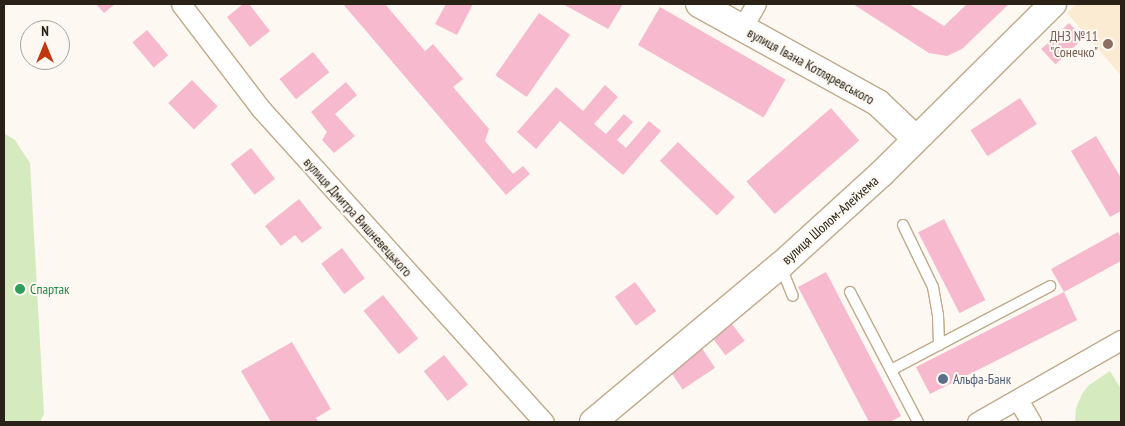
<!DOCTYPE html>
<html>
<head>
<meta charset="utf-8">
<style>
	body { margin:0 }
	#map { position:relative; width:1125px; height:426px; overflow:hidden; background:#fdf9f2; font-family:"PT Sans Narrow",sans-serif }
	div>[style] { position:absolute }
	.built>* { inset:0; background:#fbebd3 }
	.green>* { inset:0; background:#d5eabf }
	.building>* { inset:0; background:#f6b9cd; transform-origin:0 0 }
	.roads { filter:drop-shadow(1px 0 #bfaa8b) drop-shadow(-1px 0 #bfaa8b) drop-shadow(0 1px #bfaa8b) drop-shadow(0 -1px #bfaa8b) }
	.lane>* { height:10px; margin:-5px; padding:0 5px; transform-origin:5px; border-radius:5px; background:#fff }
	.street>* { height:19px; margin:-9.5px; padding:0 9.5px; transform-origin:9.5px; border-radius:9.5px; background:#fff }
	.secondary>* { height:26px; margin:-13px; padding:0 13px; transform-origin:13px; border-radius:13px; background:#fff }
	.dots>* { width:14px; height:14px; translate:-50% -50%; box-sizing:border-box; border:2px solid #fdf9f2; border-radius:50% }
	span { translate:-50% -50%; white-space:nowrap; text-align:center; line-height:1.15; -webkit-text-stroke:4px #fdf9f2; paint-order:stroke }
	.education-label { font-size:14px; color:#785e54 }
	.right { translate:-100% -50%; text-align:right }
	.street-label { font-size:14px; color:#2a2216 }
	.leisure-label { font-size:14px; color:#27864d }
	.left { translate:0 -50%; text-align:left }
	.service-label { font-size:14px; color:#4e5e75 }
	.frame { position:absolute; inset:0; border:5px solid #2a2216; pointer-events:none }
	.north { position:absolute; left:20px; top:20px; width:50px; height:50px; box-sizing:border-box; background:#fdf9f2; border:1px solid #a9a39a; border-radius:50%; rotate:0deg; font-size:14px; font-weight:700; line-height:20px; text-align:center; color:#2a2216 }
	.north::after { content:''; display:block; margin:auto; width:18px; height:22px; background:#c13810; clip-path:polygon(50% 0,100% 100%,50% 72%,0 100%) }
</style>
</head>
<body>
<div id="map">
	<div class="built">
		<div style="clip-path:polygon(1076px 4px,1121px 4px,1121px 76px,1067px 13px)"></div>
	</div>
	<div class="green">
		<div style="clip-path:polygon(4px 133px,15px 140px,30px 163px,44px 414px,40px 422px,4px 422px)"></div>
		<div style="clip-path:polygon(1110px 371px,1121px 389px,1121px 422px,1075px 422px,1076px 408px,1082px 394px,1089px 385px)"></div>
	</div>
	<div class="building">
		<div style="clip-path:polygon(96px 4px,115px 4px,104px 13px)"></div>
		<div style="clip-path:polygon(243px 4px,249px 4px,270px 31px,250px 47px,227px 17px)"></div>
		<div style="clip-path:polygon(343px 4px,385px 4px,425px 51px,433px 44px,463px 79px,453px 87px,489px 129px,485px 141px,513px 174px,523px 166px,530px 174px,506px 195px)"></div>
		<div style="clip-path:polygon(446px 4px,473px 4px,457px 35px,435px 24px)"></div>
		<div style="clip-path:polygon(563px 4px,623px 4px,608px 29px)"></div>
		<div style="clip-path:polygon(853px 4px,909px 4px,944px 26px,967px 4px,1009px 4px,962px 49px,947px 56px,929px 53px)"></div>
		<div style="left:660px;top:7px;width:145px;height:44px;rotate:30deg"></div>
		<div style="left:539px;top:13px;width:38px;height:76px;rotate:35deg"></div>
		<div style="left:1069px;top:23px;width:21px;height:38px;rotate:47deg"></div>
		<div style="left:147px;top:30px;width:33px;height:19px;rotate:50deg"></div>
		<div style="left:313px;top:52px;width:26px;height:43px;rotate:51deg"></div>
		<div style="left:192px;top:80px;width:37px;height:33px;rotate:46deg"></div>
		<div style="clip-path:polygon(346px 82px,357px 95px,335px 114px,355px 136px,334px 153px,322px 140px,327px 132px,311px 112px)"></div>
		<div style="clip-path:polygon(605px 85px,618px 97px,594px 124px,606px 134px,624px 114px,633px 122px,617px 140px,626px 148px,649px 121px,661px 131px,623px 175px,560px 121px,536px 149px,517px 132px,556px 87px,583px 111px)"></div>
		<div style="left:1020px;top:98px;width:31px;height:59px;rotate:57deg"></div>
		<div style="left:831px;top:108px;width:43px;height:112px;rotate:49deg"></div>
		<div style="clip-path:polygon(1096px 136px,1121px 178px,1121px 211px,1110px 217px,1071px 151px)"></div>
		<div style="left:678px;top:142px;width:79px;height:26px;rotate:44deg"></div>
		<div style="left:251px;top:148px;width:39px;height:26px;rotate:52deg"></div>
		<div style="clip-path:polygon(299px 199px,322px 228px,302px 243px,295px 235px,281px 246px,265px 226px)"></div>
		<div style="left:944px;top:219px;width:91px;height:29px;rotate:63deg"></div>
		<div style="clip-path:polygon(1118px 232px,1121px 238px,1121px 261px,1064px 292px,1077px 320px,930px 394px,916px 367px,1064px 292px,1051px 269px)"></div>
		<div style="left:342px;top:248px;width:38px;height:26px;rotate:53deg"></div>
		<div style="clip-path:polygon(826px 272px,901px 416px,890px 422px,869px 422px,798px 287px)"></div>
		<div style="left:635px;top:282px;width:36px;height:25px;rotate:54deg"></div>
		<div style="left:383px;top:295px;width:56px;height:25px;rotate:51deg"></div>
		<div style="left:729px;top:320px;width:26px;height:24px;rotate:53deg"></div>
		<div style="clip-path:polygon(292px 342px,331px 409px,316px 418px,318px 422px,271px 422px,241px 371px)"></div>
		<div style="left:701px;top:347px;width:25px;height:39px;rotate:56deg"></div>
		<div style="left:444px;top:355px;width:38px;height:26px;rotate:51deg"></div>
	</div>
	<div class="roads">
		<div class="lane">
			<div style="left:903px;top:225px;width:69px;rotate:64.2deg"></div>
			<div style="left:933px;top:287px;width:28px;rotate:80deg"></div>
			<div style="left:938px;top:315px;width:30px;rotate:88deg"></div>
			<div style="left:781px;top:267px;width:31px;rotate:68deg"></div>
			<div style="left:850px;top:292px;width:147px;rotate:62.4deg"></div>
			<div style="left:891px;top:370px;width:180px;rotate:-27.8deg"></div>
		</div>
		<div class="street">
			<div style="left:181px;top:4px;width:132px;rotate:52.7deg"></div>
			<div style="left:261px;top:109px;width:422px;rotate:47.9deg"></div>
			<div style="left:742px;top:28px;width:28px;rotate:-60deg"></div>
			<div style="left:1018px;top:400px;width:26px;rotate:59deg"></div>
			<div style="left:977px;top:422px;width:166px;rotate:-29.7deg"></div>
		</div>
		<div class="secondary">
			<div style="left:699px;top:4px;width:205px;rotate:28.9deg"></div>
			<div style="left:878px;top:103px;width:52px;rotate:43.5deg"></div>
			<div style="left:593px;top:422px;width:245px;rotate:-39.9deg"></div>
			<div style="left:781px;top:265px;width:135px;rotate:-42.3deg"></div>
			<div style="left:881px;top:174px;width:242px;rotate:-44.7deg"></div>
		</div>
	</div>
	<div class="dots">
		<div style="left:1108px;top:44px;background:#8d6e63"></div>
		<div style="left:20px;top:289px;background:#2e9e5b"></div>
		<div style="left:943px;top:379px;background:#5c6f8a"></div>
	</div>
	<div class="education-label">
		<span class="right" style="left:1098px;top:44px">ДНЗ №11<br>"Сонечко"</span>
	</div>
	<div class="street-label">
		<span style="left:811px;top:66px;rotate:29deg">вулиця Івана Котляревського</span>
		<span style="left:358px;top:217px;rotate:48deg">вулиця Дмитра Вишневецького</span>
		<span style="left:830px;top:220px;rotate:-42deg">вулиця Шолом-Алейхема</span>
	</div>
	<div class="leisure-label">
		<span class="left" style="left:30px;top:289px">Спартак</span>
	</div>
	<div class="service-label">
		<span class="left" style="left:953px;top:379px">Альфа-Банк</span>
	</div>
	<div class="frame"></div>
	<div class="north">N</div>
</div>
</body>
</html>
